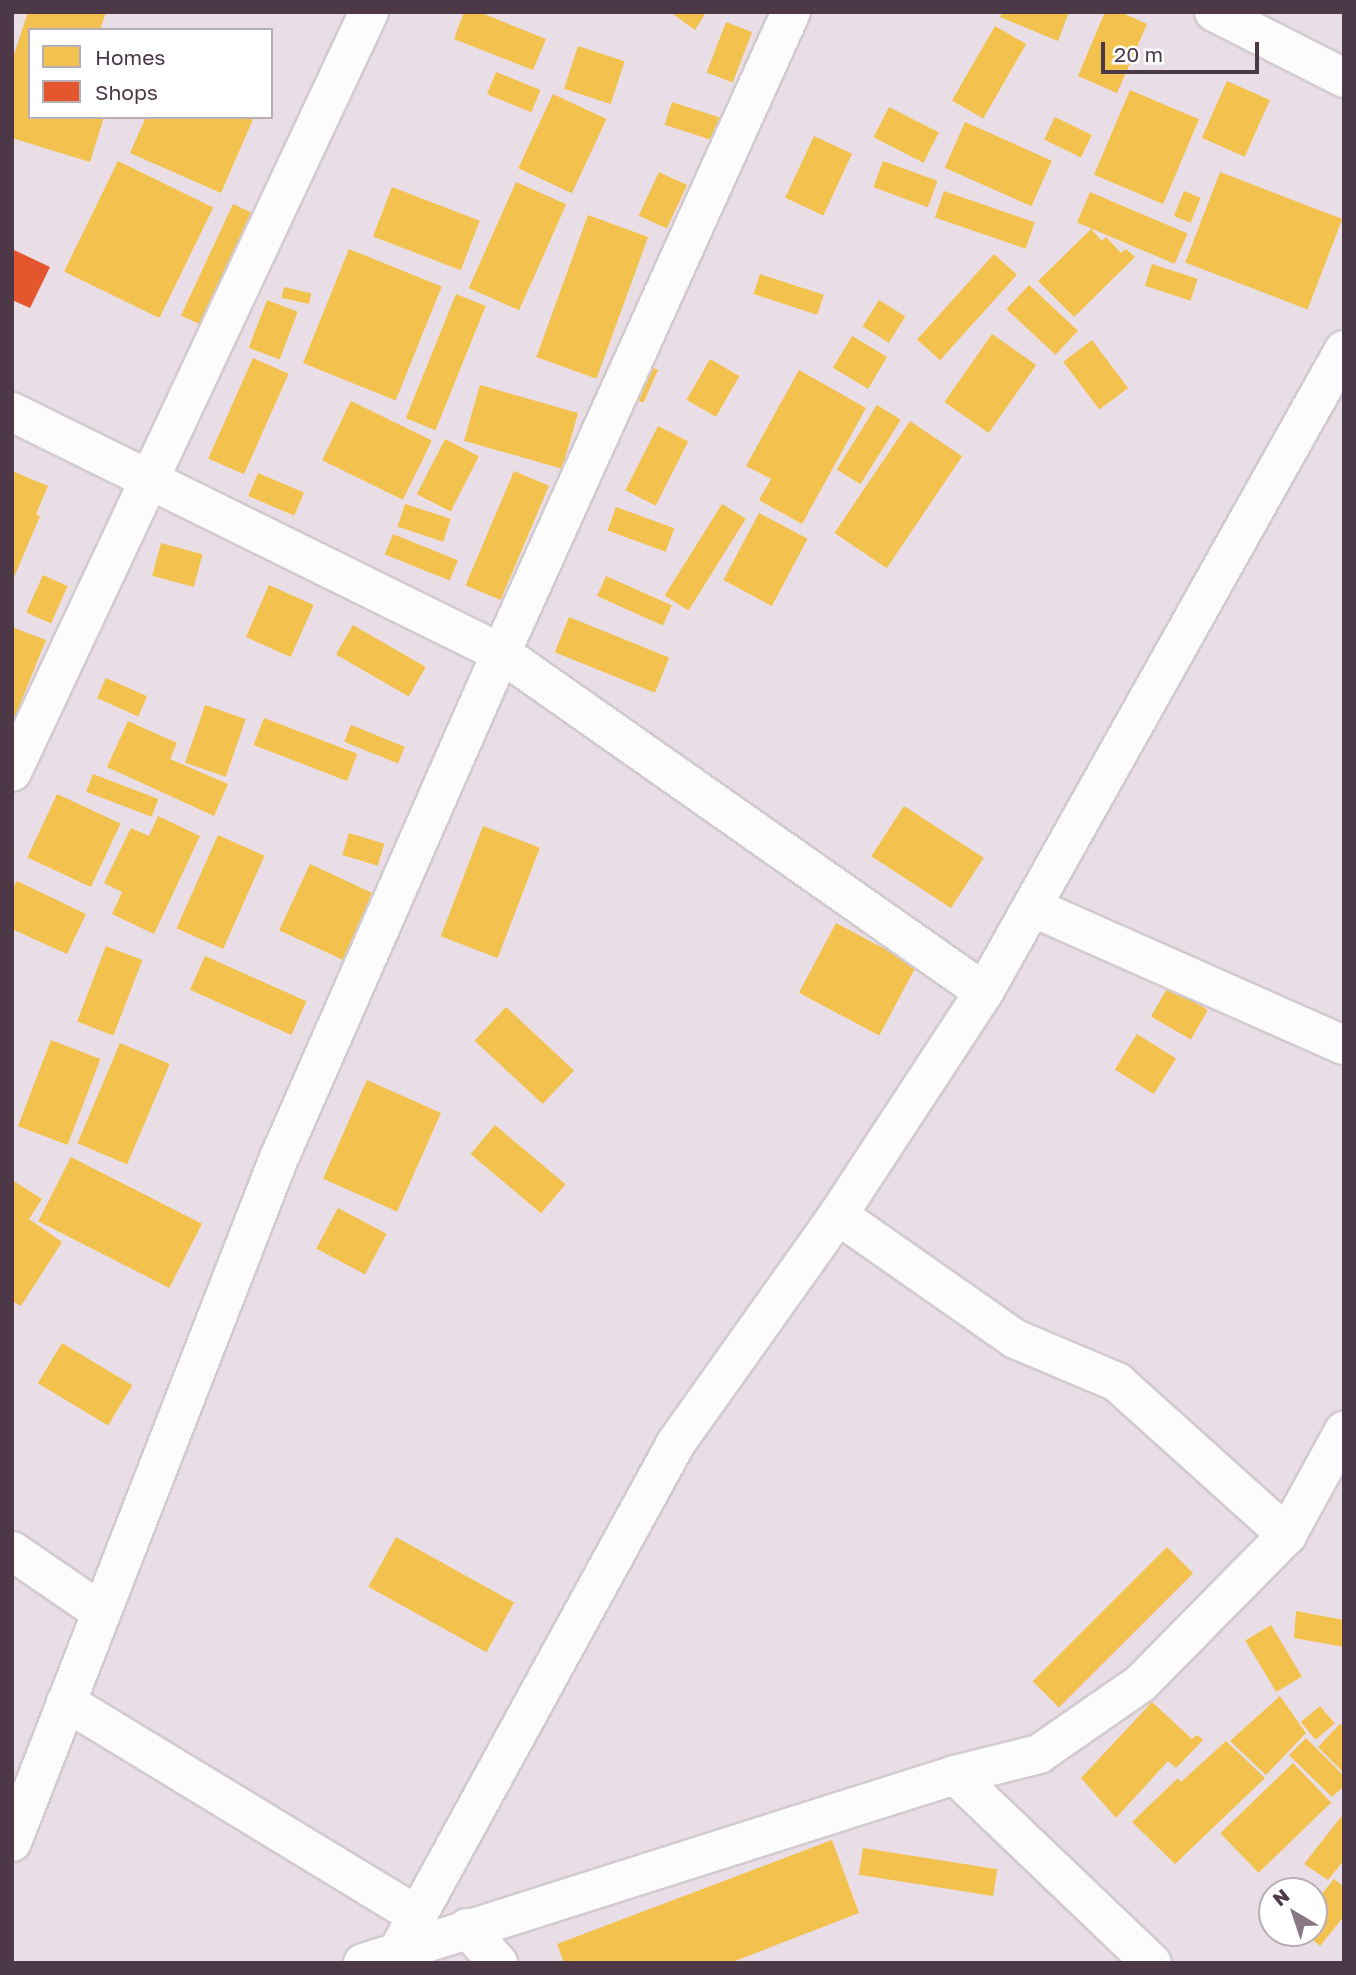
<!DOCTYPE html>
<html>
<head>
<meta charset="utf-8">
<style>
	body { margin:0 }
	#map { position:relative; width:1356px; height:1975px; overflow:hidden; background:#f4eef2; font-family:"Golos Text",sans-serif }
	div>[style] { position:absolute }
	.residential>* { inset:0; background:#eadee6 }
	.homes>* { inset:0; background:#f2c14e; transform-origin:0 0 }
	.shops>* { inset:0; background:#e4572e }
	.roads { filter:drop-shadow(2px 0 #d2cbd0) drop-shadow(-2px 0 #d2cbd0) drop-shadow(0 2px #d2cbd0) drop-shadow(0 -2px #d2cbd0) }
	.minor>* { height:38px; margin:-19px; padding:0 19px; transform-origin:19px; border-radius:19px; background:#fdfcfd }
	span { translate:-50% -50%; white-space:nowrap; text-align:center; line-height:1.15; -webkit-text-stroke:7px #fff; paint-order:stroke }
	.frame { position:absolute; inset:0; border:14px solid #4c3847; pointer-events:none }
	.legend { position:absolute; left:28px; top:28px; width:245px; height:91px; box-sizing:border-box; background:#fff; border:2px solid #b7afb5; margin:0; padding:9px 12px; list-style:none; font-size:21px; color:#4c3847 }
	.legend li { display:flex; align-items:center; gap:14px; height:35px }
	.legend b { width:35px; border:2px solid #b7afb5 }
	.north { position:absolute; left:1258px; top:1877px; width:70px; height:70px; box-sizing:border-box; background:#fff; border:2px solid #b7afb5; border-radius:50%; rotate:321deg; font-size:19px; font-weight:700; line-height:28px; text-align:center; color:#4c3847 }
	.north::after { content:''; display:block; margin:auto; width:24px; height:32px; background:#877883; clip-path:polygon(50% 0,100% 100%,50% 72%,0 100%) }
	.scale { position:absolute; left:1101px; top:42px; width:158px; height:32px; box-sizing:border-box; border:4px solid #4c3847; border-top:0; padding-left:9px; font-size:21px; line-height:24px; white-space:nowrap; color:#4c3847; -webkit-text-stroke:5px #fff; paint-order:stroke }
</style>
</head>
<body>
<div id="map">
	<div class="residential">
		<div style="clip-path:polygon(evenodd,12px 12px,1344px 12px,1344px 1963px,12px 1963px,12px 12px,30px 30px,271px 30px,271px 117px,30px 117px,30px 30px,12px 12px,1272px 1891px,1314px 1891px,1314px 1933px,1272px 1933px,1272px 1891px)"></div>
	</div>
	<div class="homes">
		<div style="clip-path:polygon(28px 12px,106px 12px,100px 30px,30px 30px,30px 117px,104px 117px,90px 162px,12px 138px,12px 61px)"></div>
		<div style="clip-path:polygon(464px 12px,479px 12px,546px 39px,533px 70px,454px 39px)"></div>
		<div style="clip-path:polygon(670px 12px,706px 12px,695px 30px)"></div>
		<div style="clip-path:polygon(1002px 12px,1069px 12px,1058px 41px,1000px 17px)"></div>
		<div style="clip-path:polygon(1105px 12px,1120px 12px,1147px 24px,1117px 93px,1078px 76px)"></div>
		<div style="left:726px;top:22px;width:28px;height:54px;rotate:21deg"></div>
		<div style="left:995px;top:26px;width:36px;height:86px;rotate:30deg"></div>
		<div style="left:578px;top:46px;width:49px;height:45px;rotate:18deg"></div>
		<div style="left:496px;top:72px;width:48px;height:24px;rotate:22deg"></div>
		<div style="left:1227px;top:81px;width:47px;height:62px;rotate:24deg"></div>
		<div style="left:1130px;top:90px;width:75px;height:92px;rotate:23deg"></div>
		<div style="left:553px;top:94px;width:59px;height:82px;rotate:25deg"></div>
		<div style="left:672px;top:102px;width:51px;height:24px;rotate:18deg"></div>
		<div style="left:889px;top:107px;width:56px;height:34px;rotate:27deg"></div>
		<div style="clip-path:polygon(146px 117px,254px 117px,221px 193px,130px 153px)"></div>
		<div style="left:1055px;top:117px;width:41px;height:25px;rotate:26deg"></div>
		<div style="left:965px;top:122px;width:95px;height:50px;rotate:24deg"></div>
		<div style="left:814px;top:136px;width:42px;height:68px;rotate:25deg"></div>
		<div style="left:118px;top:161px;width:106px;height:123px;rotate:26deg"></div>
		<div style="left:883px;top:161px;width:58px;height:28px;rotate:20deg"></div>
		<div style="left:659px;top:172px;width:31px;height:48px;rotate:25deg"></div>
		<div style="left:1220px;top:172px;width:131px;height:97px;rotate:21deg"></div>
		<div style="left:516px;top:182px;width:55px;height:116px;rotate:24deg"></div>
		<div style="left:392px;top:187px;width:94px;height:53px;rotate:21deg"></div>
		<div style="left:944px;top:191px;width:96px;height:28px;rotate:19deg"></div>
		<div style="left:1184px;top:191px;width:18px;height:27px;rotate:22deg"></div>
		<div style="left:1090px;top:192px;width:106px;height:33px;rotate:23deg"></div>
		<div style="left:233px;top:204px;width:33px;height:123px;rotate:25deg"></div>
		<div style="left:588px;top:215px;width:64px;height:151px;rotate:20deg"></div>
		<div style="clip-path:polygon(1091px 229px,1102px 241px,1106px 237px,1121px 253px,1126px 249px,1135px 257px,1074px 317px,1038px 281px)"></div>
		<div style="left:349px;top:249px;width:100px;height:123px;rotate:22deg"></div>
		<div style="left:994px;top:254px;width:31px;height:115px;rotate:42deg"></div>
		<div style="left:1152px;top:264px;width:48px;height:23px;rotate:18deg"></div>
		<div style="left:760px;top:274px;width:67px;height:21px;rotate:18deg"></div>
		<div style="left:1029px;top:285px;width:67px;height:33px;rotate:43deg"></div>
		<div style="left:284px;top:287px;width:28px;height:11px;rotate:13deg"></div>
		<div style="left:456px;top:294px;width:32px;height:134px;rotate:22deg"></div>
		<div style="left:267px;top:300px;width:33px;height:51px;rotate:21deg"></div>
		<div style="left:879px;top:300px;width:31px;height:31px;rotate:32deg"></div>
		<div style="left:992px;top:334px;width:54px;height:83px;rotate:35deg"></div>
		<div style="left:852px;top:336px;width:41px;height:37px;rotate:31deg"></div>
		<div style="left:1092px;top:340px;width:60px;height:36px;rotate:53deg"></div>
		<div style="left:253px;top:358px;width:39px;height:110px;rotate:24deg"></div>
		<div style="left:710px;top:359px;width:34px;height:47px;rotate:30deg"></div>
		<div style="left:647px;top:365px;width:12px;height:36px;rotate:24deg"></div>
		<div style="clip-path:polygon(799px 370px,866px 408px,802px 524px,759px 500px,771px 479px,746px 466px)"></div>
		<div style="left:480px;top:385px;width:102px;height:58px;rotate:16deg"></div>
		<div style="left:351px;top:401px;width:90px;height:66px;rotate:26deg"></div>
		<div style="left:877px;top:405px;width:28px;height:76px;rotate:32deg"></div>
		<div style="left:910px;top:421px;width:63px;height:135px;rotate:34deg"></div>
		<div style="left:658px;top:426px;width:34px;height:72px;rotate:27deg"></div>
		<div style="left:445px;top:439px;width:38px;height:62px;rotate:27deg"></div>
		<div style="clip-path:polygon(12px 471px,48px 486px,36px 514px,40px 516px,12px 582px)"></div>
		<div style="left:514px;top:471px;width:38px;height:124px;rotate:23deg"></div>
		<div style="left:258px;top:473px;width:50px;height:25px;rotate:23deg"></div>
		<div style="left:405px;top:504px;width:48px;height:24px;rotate:18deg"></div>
		<div style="left:722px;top:504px;width:28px;height:108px;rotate:32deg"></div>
		<div style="left:616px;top:507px;width:62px;height:25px;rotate:20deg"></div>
		<div style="left:759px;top:513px;width:55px;height:76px;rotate:28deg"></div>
		<div style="left:393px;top:534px;width:70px;height:22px;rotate:22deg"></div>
		<div style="left:161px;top:543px;width:43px;height:34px;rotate:15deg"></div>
		<div style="left:43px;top:575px;width:27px;height:41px;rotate:24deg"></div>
		<div style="left:606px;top:576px;width:72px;height:22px;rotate:24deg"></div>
		<div style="left:269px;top:585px;width:49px;height:57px;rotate:24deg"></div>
		<div style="left:569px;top:617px;width:108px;height:38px;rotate:22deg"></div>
		<div style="left:353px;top:625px;width:84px;height:34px;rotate:30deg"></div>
		<div style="clip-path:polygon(12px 627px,46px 640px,12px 724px)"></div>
		<div style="left:106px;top:678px;width:45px;height:22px;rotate:24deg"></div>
		<div style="left:205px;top:705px;width:43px;height:61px;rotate:19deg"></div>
		<div style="left:264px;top:718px;width:100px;height:29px;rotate:21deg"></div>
		<div style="clip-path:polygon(128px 721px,177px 743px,170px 759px,228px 784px,214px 816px,107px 767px)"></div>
		<div style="left:351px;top:725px;width:58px;height:18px;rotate:22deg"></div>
		<div style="left:93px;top:774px;width:70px;height:19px;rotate:21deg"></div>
		<div style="left:57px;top:794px;width:70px;height:70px;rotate:25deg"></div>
		<div style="left:904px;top:806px;width:95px;height:60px;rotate:33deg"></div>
		<div style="clip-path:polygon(158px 816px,200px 836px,154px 934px,112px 914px,122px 892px,104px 883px,131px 828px,149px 836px)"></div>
		<div style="left:483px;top:826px;width:61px;height:118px;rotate:21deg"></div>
		<div style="left:349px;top:833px;width:37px;height:23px;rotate:17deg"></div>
		<div style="left:218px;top:835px;width:51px;height:102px;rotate:24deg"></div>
		<div style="left:310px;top:864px;width:70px;height:73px;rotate:25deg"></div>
		<div style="clip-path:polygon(17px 881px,86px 914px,67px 954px,12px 929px,12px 890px)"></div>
		<div style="left:836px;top:923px;width:91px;height:79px;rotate:28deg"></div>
		<div style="left:106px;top:946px;width:39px;height:81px;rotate:21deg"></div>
		<div style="left:205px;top:956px;width:111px;height:37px;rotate:24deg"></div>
		<div style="left:1168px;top:987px;width:46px;height:34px;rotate:30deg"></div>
		<div style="left:506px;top:1007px;width:93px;height:46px;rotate:43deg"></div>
		<div style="left:1137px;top:1034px;width:46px;height:42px;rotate:32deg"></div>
		<div style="left:51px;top:1040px;width:53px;height:92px;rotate:21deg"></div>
		<div style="left:120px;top:1043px;width:54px;height:109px;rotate:23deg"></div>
		<div style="left:367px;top:1080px;width:81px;height:108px;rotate:24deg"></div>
		<div style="left:495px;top:1125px;width:92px;height:38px;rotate:40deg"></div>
		<div style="left:71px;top:1157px;width:147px;height:72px;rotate:27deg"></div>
		<div style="clip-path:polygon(12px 1180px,42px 1199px,29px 1219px,62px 1242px,21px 1306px,12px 1301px)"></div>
		<div style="left:338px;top:1208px;width:55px;height:46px;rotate:28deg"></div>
		<div style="left:62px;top:1343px;width:82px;height:47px;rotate:31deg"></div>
		<div style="left:396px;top:1537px;width:135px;height:57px;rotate:29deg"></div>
		<div style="left:1167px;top:1547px;width:37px;height:190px;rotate:45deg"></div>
		<div style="clip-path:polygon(1296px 1611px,1344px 1620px,1344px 1647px,1294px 1638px)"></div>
		<div style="left:1271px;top:1625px;width:60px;height:30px;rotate:59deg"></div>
		<div style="clip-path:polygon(1280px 1696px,1306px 1733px,1266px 1775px,1230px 1741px)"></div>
		<div style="clip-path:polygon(1152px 1702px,1192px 1739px,1197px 1735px,1203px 1740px,1176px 1768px,1168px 1761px,1116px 1818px,1081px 1778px)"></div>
		<div style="left:1320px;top:1706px;width:23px;height:25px;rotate:50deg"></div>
		<div style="clip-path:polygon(1340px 1724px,1344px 1727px,1344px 1773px,1318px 1747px)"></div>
		<div style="clip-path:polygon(1306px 1738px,1344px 1776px,1344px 1786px,1332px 1797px,1289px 1755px)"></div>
		<div style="clip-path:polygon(1226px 1741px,1265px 1778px,1175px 1864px,1132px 1822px,1178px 1778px,1181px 1782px)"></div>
		<div style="left:1293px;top:1763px;width:55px;height:101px;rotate:46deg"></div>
		<div style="clip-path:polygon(1344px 1813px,1344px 1860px,1328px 1880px,1304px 1864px)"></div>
		<div style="clip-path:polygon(832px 1840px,859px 1913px,730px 1963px,564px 1963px,557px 1944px)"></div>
		<div style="left:863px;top:1848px;width:136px;height:27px;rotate:9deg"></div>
		<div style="clip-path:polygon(1334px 1879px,1344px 1887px,1344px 1916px,1320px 1946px,1304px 1933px,1314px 1933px,1314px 1903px)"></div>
	</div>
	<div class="shops">
		<div style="clip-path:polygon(12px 249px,50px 267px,30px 308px,12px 300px)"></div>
	</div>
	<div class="roads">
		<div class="minor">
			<div style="left:1214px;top:12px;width:146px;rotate:26.9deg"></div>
			<div style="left:12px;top:412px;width:545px;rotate:26.24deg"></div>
			<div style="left:501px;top:653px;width:590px;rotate:35.06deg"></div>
			<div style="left:12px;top:772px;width:840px;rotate:-64.84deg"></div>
			<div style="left:1032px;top:907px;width:341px;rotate:23.9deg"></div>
			<div style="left:838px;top:1215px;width:216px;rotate:35deg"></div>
			<div style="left:1015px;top:1339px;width:111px;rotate:22.9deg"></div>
			<div style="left:1117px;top:1382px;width:229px;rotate:42deg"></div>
			<div style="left:12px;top:1551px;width:108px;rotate:34.4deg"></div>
			<div style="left:66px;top:1702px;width:411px;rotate:31.3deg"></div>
			<div style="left:955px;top:1775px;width:272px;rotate:43.7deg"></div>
			<div style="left:12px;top:1842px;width:734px;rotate:-68.68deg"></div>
			<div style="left:279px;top:1158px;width:552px;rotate:-66.27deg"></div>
			<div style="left:501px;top:653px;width:704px;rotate:-65.66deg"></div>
			<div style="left:467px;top:1928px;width:47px;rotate:48.5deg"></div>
			<div style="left:363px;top:1963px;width:621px;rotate:-17.62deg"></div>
			<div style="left:955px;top:1775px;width:87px;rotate:-14deg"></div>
			<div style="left:1039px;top:1754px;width:124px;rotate:-34.8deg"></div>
			<div style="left:1141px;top:1683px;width:208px;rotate:-45.4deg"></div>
			<div style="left:1287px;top:1535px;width:119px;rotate:-61.3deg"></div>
			<div style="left:399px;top:1963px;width:14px;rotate:-90deg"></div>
			<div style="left:399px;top:1949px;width:577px;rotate:-61.3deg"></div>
			<div style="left:676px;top:1443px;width:280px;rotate:-54.6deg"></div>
			<div style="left:838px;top:1215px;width:267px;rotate:-56.8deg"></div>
			<div style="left:984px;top:992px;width:736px;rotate:-60.72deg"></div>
		</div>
	</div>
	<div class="frame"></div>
	<ul class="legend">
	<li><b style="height:19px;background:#f2c14e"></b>Homes</li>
	<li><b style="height:19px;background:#e4572e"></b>Shops</li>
	</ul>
	<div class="north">N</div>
	<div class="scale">20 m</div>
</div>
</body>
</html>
